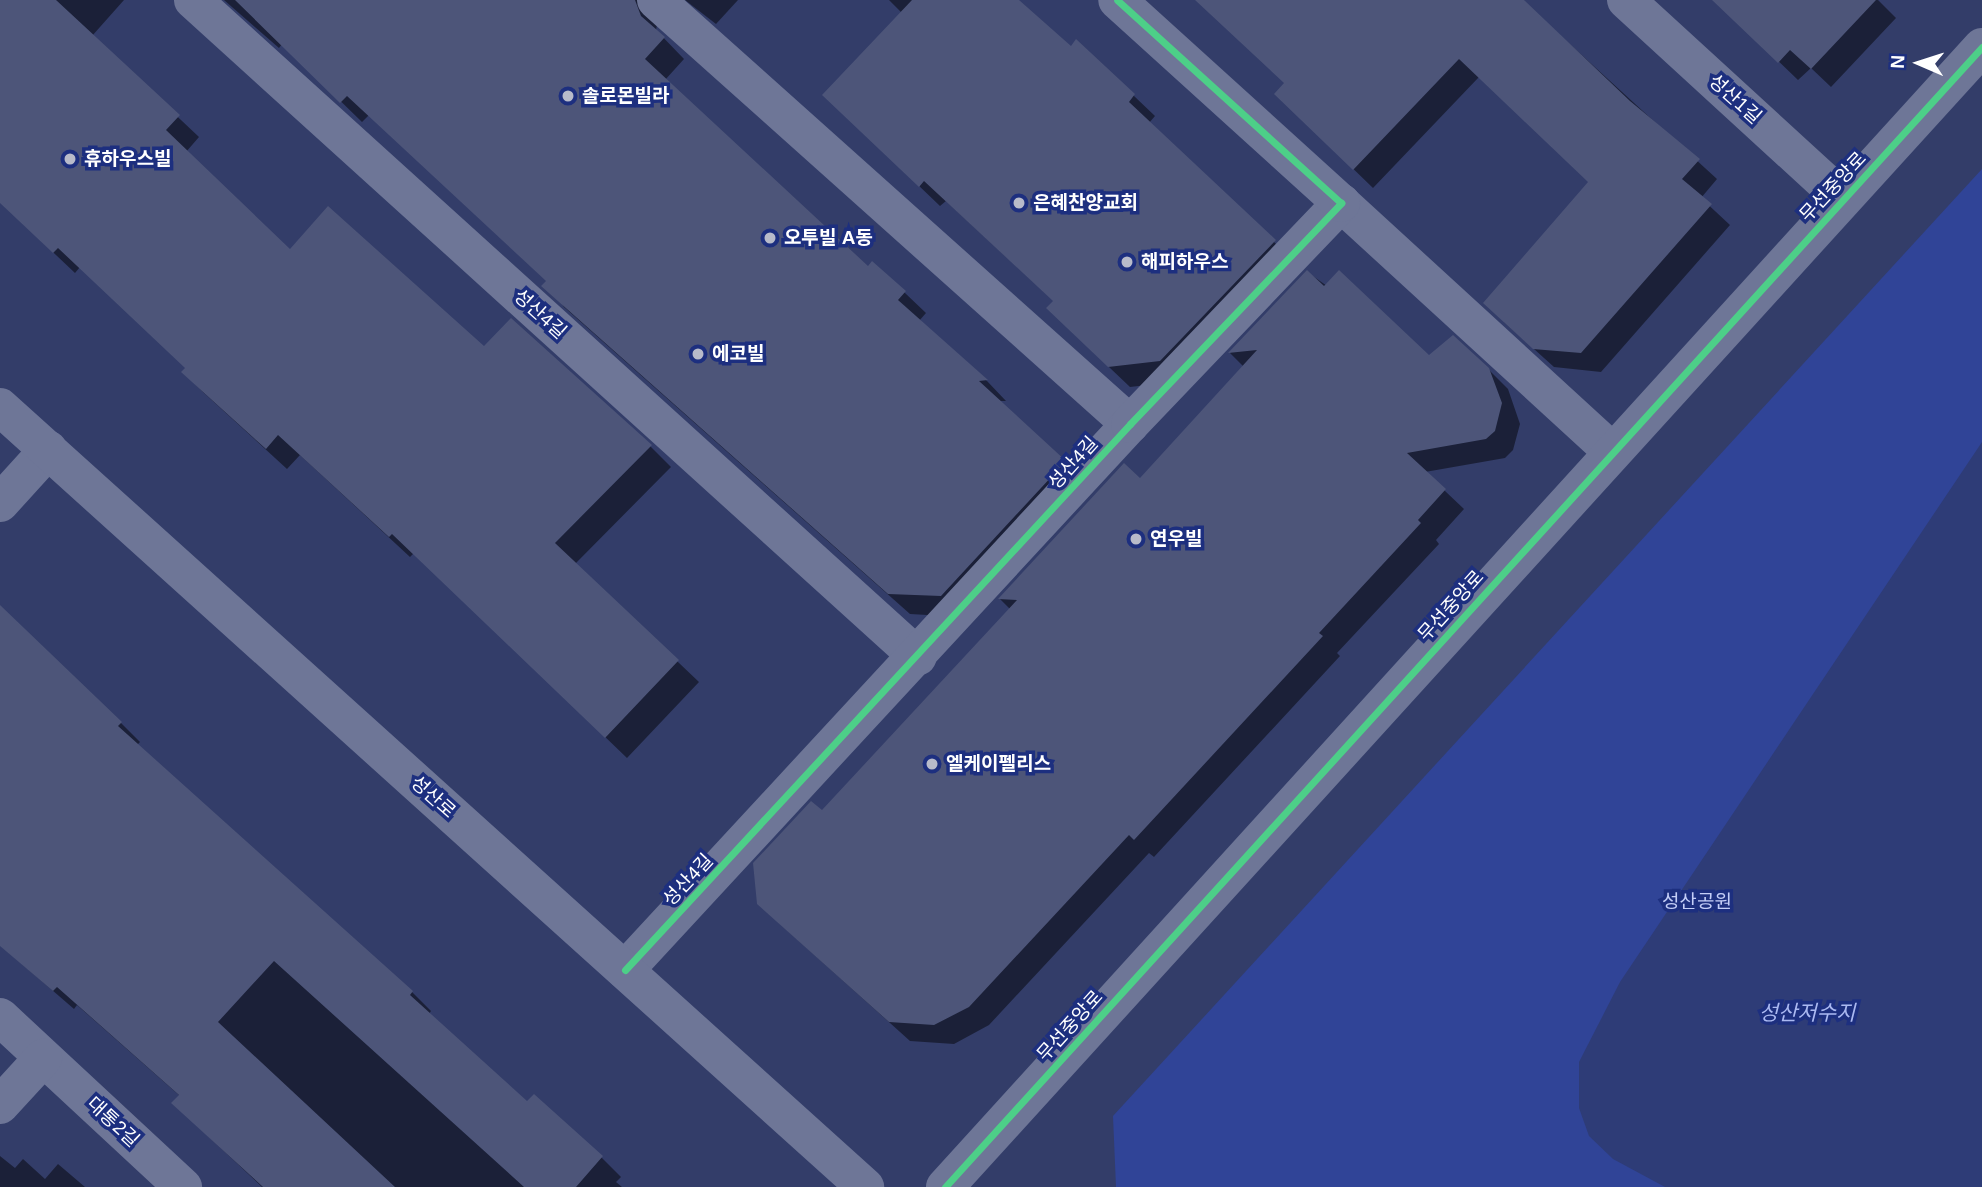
<!DOCTYPE html>
<html>
<head>
<meta charset="utf-8">
<style>
	body { margin:0 }
	#map { position:relative; width:1982px; height:1187px; overflow:hidden; background:#333d69; font-family:Arial,"Noto Sans KR",sans-serif }
	div>[style] { position:absolute }
	.green>* { inset:0; background:#304497 }
	.water>* { inset:0; background:#2e3c77 }
	.shadow>* { inset:0; background:#0007 }
	.building>* { inset:0; background:#4d5579 }
	.minor>* { height:38px; margin:-19px; padding:0 19px; transform-origin:19px; border-radius:19px; background:#6e7697 }
	.tertiary>* { height:38px; margin:-19px; padding:0 19px; transform-origin:19px; border-radius:19px; background:#6e7697 }
	.cycleway>* { height:7px; margin:-3.5px; padding:0 3.5px; transform-origin:3.5px; border-radius:3.5px; background:#4dcf88 }
	.dots>* { width:19px; height:19px; translate:-50% -50%; box-sizing:border-box; border:4px solid #1d2f7f; border-radius:50% }
	span { translate:-50% -50%; white-space:nowrap; text-align:center; line-height:1.15; -webkit-text-stroke:7px #1d2f7f; paint-order:stroke }
	.poi-label { font-size:19px; color:#fff; font-weight:700 }
	.left { translate:0 -50%; text-align:left }
	.street-label { font-size:19px; color:#fff }
	.park-label { font-size:19px; color:#c4cef7 }
	.water-label { font-size:21px; color:#abb9f1; font-style:italic }
	.north { position:absolute; left:1884px; top:28px; width:70px; height:70px; -webkit-text-stroke:5px #1d2f7f; paint-order:stroke; rotate:273deg; font-size:19px; font-weight:700; line-height:28px; text-align:center; color:#fff }
	.north::after { content:''; display:block; margin:auto; width:24px; height:32px; background:#fff; clip-path:polygon(50% 0,100% 100%,50% 72%,0 100%) }
</style>
</head>
<body>
<div id="map">
	<div class="green">
		<div style="clip-path:polygon(1982px 169px,1982px 1187px,1116px 1187px,1113px 1116px)"></div>
	</div>
	<div class="water">
		<div style="clip-path:polygon(1982px 442px,1982px 1187px,1665px 1187px,1613px 1159px,1589px 1136px,1579px 1108px,1579px 1062px,1620px 982px)"></div>
	</div>
	<div class="shadow">
		<div style="clip-path:polygon(0 0,124px 0,92px 36px,199px 137px,186px 152px,290px 251px,484px 348px,650px 446px,671px 467px,575px 564px,699px 682px,627px 758px,414px 553px,410px 557px,300px 455px,287px 469px,204px 393px,183px 372px,187px 368px,80px 267px,75px 273px,0 202px)"></div>
		<div style="clip-path:polygon(224px 0,679px 0,661px 5px,656px 30px,684px 59px,665px 80px,868px 268px,872px 263px,905px 293px,926px 313px,919px 321px,987px 381px,1006px 401px,999px 401px,1086px 483px,962px 617px,910px 614px,564px 307px,548px 282px,369px 115px,362px 122px,282px 44px,279px 48px)"></div>
		<div style="clip-path:polygon(685px 0,738px 0,716px 24px)"></div>
		<div style="clip-path:polygon(889px 0,1016px 0,1071px 48px,1076px 42px,1134px 96px,1155px 116px,1149px 123px,1295px 262px,1181px 381px,1130px 387px,1069px 329px,1055px 302px,946px 201px,940px 206px,845px 115px,902px 13px)"></div>
		<div style="clip-path:polygon(1197px 0,1503px 0,1526px 4px,1717px 179px,1701px 198px,1730px 225px,1601px 372px,1554px 367px,1504px 322px,1590px 183px,1479px 77px,1373px 188px,1276px 94px,1286px 83px)"></div>
		<div style="clip-path:polygon(1715px 0,1878px 0,1896px 18px,1831px 87px,1811px 68px,1798px 80px)"></div>
		<div style="clip-path:polygon(1307px 272px,1429px 357px,1488px 369px,1508px 389px,1520px 424px,1513px 450px,1505px 458px,1425px 472px,1464px 509px,1436px 540px,1439px 544px,1337px 653px,1340px 656px,1154px 857px,1149px 853px,989px 1025px,954px 1044px,910px 1041px,779px 923px,822px 813px,1011px 610px,1000px 599px,1124px 466px,1140px 480px,1244px 367px,1230px 353px)"></div>
		<div style="clip-path:polygon(0 648px,121px 723px,140px 742px,137px 745px,412px 992px,431px 1011px,429px 1014px,527px 1104px,534px 1096px,602px 1158px,621px 1177px,616px 1182px,622px 1187px,262px 1187px,193px 1122px,180px 1096px,77px 1005px,74px 1009px,0 945px)"></div>
		<div style="clip-path:polygon(0 1156px,15px 1168px,23px 1159px,45px 1179px,58px 1164px,85px 1187px,0 1187px)"></div>
	</div>
	<div class="building">
		<div style="clip-path:polygon(0 0,56px 0,180px 115px,166px 130px,290px 249px,328px 206px,484px 346px,511px 318px,652px 445px,555px 543px,679px 660px,605px 738px,392px 534px,389px 537px,278px 435px,266px 449px,181px 372px,185px 368px,58px 248px,53px 253px,0 203px)"></div>
		<div style="clip-path:polygon(235px 0,635px 0,641px 16px,665px 37px,645px 59px,868px 266px,872px 261px,906px 291px,898px 300px,988px 380px,979px 381px,1066px 461px,941px 596px,888px 594px,541px 286px,546px 281px,347px 96px,340px 103px)"></div>
		<div style="clip-path:polygon(912px 0,1019px 0,1071px 46px,1076px 39px,1135px 94px,1129px 102px,1276px 240px,1160px 361px,1108px 367px,1046px 308px,1053px 301px,924px 181px,919px 187px,822px 95px)"></div>
		<div style="clip-path:polygon(1195px 0,1524px 0,1630px 101px,1700px 159px,1682px 179px,1712px 204px,1581px 353px,1533px 349px,1483px 303px,1588px 182px,1459px 59px,1353px 170px,1274px 94px,1284px 83px)"></div>
		<div style="clip-path:polygon(1712px 0,1876px 0,1811px 69px,1790px 50px,1778px 63px)"></div>
		<div style="clip-path:polygon(1307px 270px,1324px 286px,1339px 270px,1429px 355px,1453px 335px,1489px 368px,1502px 403px,1495px 431px,1486px 439px,1407px 453px,1446px 489px,1418px 520px,1421px 523px,1319px 633px,1323px 636px,1134px 840px,1129px 835px,969px 1007px,934px 1025px,889px 1022px,757px 904px,753px 863px,811px 801px,822px 810px,1017px 600px,998px 599px,1124px 463px,1140px 478px,1257px 350px,1228px 353px)"></div>
		<div style="clip-path:polygon(0 605px,122px 722px,118px 726px,413px 991px,410px 995px,527px 1101px,534px 1094px,603px 1156px,576px 1187px,524px 1187px,274px 961px,218px 1022px,395px 1187px,263px 1187px,171px 1103px,179px 1095px,57px 987px,53px 991px,0 946px)"></div>
	</div>
	<div class="minor">
		<div style="left:193px;top:0;width:978px;rotate:42.18deg"></div>
		<div style="left:656px;top:0;width:636px;rotate:41.81deg"></div>
		<div style="left:1626px;top:0;width:294px;rotate:42.5deg"></div>
		<div style="left:1341px;top:203px;width:367px;rotate:42.5deg"></div>
		<div style="left:0;top:503px;width:72px;rotate:-47.8deg"></div>
		<div style="left:625px;top:970px;width:744px;rotate:-47.23deg"></div>
		<div style="left:1130px;top:424px;width:306px;rotate:-46.3deg"></div>
		<div style="left:1341px;top:203px;width:302px;rotate:-137.8deg"></div>
		<div style="left:0;top:1017px;width:250px;rotate:42.9deg"></div>
		<div style="left:0;top:1105px;width:64px;rotate:-47.5deg"></div>
	</div>
	<div class="tertiary">
		<div style="left:0;top:407px;width:1165px;rotate:42.04deg"></div>
		<div style="left:945px;top:1187px;width:1541px;rotate:-47.71deg"></div>
	</div>
	<div class="cycleway">
		<div style="left:625px;top:970px;width:744px;rotate:-47.23deg"></div>
		<div style="left:1130px;top:424px;width:306px;rotate:-46.3deg"></div>
		<div style="left:1341px;top:203px;width:302px;rotate:-137.8deg"></div>
		<div style="left:945px;top:1187px;width:1541px;rotate:-47.71deg"></div>
	</div>
	<div class="dots">
		<div style="left:568px;top:96px;background:#b8bbca"></div>
		<div style="left:70px;top:159px;background:#b8bbca"></div>
		<div style="left:1019px;top:203px;background:#b8bbca"></div>
		<div style="left:770px;top:238px;background:#b8bbca"></div>
		<div style="left:1127px;top:262px;background:#b8bbca"></div>
		<div style="left:698px;top:354px;background:#b8bbca"></div>
		<div style="left:1136px;top:539px;background:#b8bbca"></div>
		<div style="left:932px;top:764px;background:#b8bbca"></div>
	</div>
	<div class="poi-label">
		<span class="left" style="left:582px;top:96px">솔로몬빌라</span>
		<span class="left" style="left:84px;top:159px">휴하우스빌</span>
		<span class="left" style="left:1033px;top:203px">은혜찬양교회</span>
		<span class="left" style="left:784px;top:238px">오투빌 A동</span>
		<span class="left" style="left:1141px;top:262px">해피하우스</span>
		<span class="left" style="left:712px;top:354px">에코빌</span>
		<span class="left" style="left:1150px;top:539px">연우빌</span>
		<span class="left" style="left:946px;top:764px">엘케이펠리스</span>
	</div>
	<div class="street-label">
		<span style="left:1735px;top:99px;rotate:42deg">성산1길</span>
		<span style="left:1833px;top:187px;rotate:-47deg">무선중앙로</span>
		<span style="left:540px;top:314px;rotate:42deg">성산4길</span>
		<span style="left:1073px;top:463px;rotate:-48deg">성산4길</span>
		<span style="left:1451px;top:606px;rotate:-48deg">무선중앙로</span>
		<span style="left:433px;top:797px;rotate:42deg">성산로</span>
		<span style="left:688px;top:880px;rotate:-47deg">성산4길</span>
		<span style="left:1070px;top:1026px;rotate:-48deg">무선중앙로</span>
		<span style="left:113px;top:1122px;rotate:43deg">대통2길</span>
	</div>
	<div class="park-label">
		<span style="left:1697px;top:902px">성산공원</span>
	</div>
	<div class="water-label">
		<span style="left:1807px;top:1013px">성산저수지</span>
	</div>
	<div class="north">N</div>
</div>
</body>
</html>
